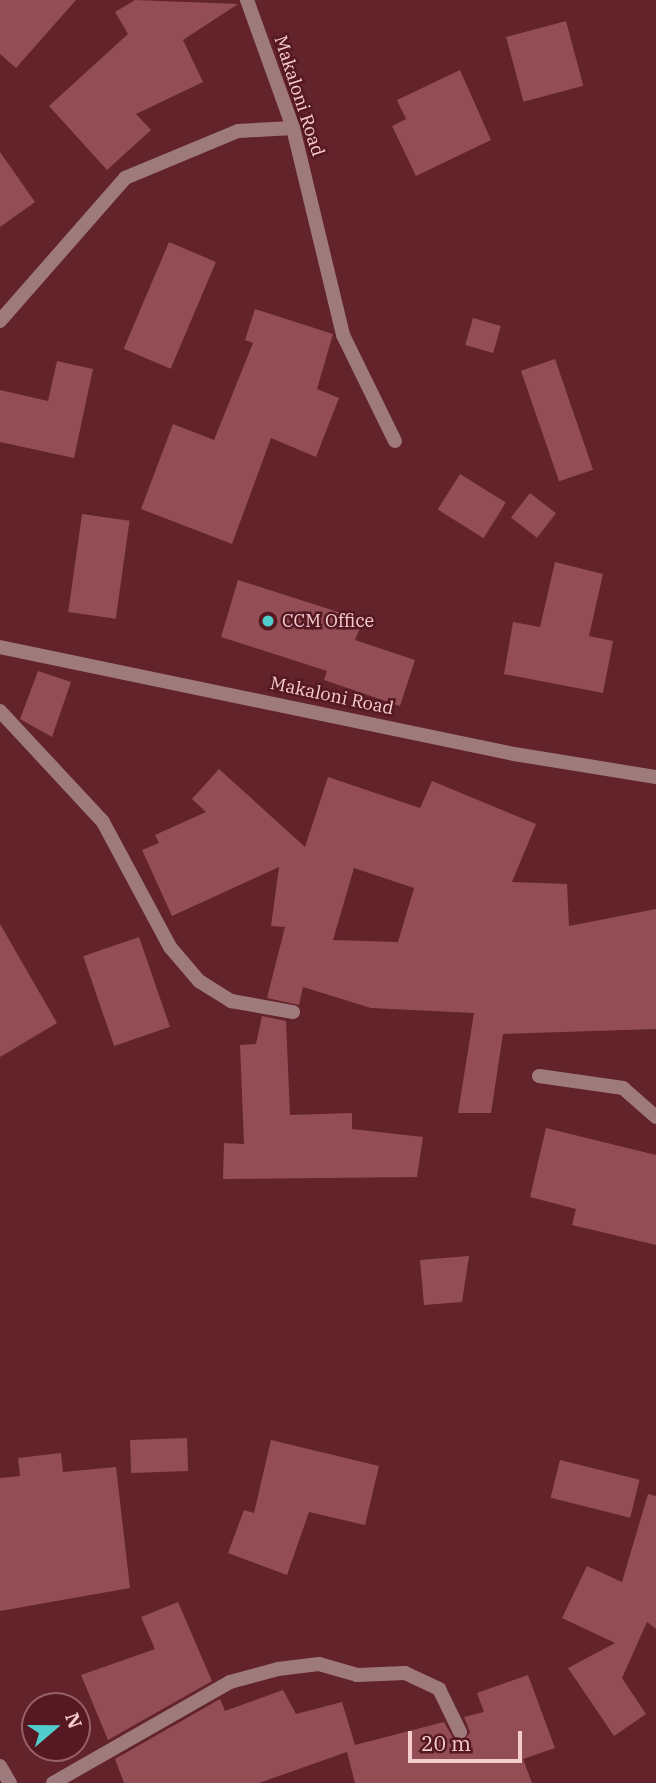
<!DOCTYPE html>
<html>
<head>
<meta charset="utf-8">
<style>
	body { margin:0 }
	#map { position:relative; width:656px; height:1783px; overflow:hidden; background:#62232b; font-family:"IBM Plex Serif",serif }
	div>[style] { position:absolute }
	.building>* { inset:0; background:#924e54; transform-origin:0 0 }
	.minor>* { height:14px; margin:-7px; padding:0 7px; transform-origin:7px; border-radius:7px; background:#9f7a7c }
	.dots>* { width:19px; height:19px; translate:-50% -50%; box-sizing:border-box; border:4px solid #561822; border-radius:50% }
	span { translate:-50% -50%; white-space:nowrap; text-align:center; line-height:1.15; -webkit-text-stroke:5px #561822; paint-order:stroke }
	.street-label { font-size:18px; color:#f5cdcf }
	.poi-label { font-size:18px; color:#f5cdcf }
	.left { translate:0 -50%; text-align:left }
	.north { position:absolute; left:21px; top:1692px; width:70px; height:70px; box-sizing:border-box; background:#561822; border:2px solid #966067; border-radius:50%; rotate:70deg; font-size:19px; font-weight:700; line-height:28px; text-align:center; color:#f5cdcf }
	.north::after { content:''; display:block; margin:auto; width:24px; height:32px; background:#52cdcd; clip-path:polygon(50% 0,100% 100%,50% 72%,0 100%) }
	.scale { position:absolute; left:408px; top:1731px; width:114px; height:32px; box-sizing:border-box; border:4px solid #f5cdcf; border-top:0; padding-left:9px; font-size:21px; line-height:24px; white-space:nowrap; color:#f5cdcf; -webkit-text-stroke:5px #561822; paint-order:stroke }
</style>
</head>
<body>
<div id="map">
	<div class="building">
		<div style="clip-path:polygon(0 0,76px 0,16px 68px,0 54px)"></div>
		<div style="clip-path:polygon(135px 0,238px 4px,183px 40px,203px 82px,136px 114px,151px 130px,107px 170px,49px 106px,128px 34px,115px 12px)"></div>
		<div style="left:566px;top:21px;width:67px;height:62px;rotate:75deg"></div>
		<div style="clip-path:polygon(460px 70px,491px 140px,416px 176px,392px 126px,406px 119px,397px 100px)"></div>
		<div style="clip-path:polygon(0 152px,35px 202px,0 227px)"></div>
		<div style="left:169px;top:242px;width:51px;height:116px;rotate:23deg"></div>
		<div style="clip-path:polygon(255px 309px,333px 334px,317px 389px,339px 398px,316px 457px,271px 438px,232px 544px,141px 509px,173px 424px,214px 440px,253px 343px,245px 340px)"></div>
		<div style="left:473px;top:318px;width:29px;height:28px;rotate:16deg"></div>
		<div style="left:555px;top:359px;width:117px;height:36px;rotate:71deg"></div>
		<div style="clip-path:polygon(57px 361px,93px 369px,74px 458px,0 442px,0 390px,48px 401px)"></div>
		<div style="left:460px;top:474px;width:54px;height:42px;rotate:32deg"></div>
		<div style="left:530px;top:493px;width:33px;height:31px;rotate:38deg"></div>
		<div style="left:82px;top:514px;width:48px;height:99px;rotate:8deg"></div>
		<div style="clip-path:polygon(555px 562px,603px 574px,589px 636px,613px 641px,603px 693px,504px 674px,513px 622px,540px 627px)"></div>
		<div style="clip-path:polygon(238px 580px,363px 620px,355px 640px,415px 660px,400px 706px,324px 680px,327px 671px,221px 637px)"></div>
		<div style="clip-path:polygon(38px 671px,71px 682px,52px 737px,20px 719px)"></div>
		<div style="clip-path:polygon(evenodd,219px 769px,305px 847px,328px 777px,420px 808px,432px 781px,536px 824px,512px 882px,567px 884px,569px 926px,656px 909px,656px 1029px,503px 1034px,491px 1113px,458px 1113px,474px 1013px,371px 1008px,303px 987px,299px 1005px,267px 998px,285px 927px,271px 926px,279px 867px,172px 916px,142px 850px,159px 843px,155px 835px,206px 812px,192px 799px,219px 769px,354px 868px,414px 888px,398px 942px,333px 940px,354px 868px)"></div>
		<div style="clip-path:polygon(0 924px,57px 1023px,0 1057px)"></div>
		<div style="left:139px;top:937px;width:95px;height:59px;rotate:71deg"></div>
		<div style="clip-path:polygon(262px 1016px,286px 1021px,290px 1115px,352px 1113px,352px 1129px,423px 1137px,417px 1177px,223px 1179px,224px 1143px,244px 1144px,240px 1045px,256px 1044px)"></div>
		<div style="clip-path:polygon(546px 1128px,656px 1155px,656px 1245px,572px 1225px,576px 1209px,530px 1197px)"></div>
		<div style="clip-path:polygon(469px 1256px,462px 1302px,424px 1305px,420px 1260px)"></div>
		<div style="left:187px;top:1438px;width:33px;height:57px;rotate:88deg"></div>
		<div style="clip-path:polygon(271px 1440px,379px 1466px,365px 1525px,309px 1512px,287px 1575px,228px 1553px,244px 1510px,254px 1513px)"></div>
		<div style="clip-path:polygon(61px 1453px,63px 1472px,116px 1467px,130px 1588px,0 1611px,0 1478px,20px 1476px,18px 1458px)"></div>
		<div style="left:560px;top:1460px;width:82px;height:39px;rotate:14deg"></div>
		<div style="clip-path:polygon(648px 1494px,656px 1496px,656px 1629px,647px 1622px,622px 1678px,646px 1714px,614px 1736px,568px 1668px,615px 1643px,562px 1618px,587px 1566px,622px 1582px)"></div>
		<div style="clip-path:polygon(178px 1602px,212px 1681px,108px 1740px,81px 1675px,155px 1649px,141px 1617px)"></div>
		<div style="clip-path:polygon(528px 1675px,555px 1748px,523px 1759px,532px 1783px,355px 1783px,347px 1752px,259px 1783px,124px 1783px,115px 1759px,220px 1699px,225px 1711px,283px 1690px,296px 1714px,342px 1702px,355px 1745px,444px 1722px,454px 1740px,464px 1741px,470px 1732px,464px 1717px,484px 1712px,477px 1693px)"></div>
	</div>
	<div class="minor">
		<div style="left:247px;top:0;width:136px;rotate:70.2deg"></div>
		<div style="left:293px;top:128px;width:213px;rotate:76.4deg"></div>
		<div style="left:343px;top:335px;width:118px;rotate:63.9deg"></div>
		<div style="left:0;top:321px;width:190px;rotate:-48.8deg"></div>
		<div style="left:125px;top:178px;width:122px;rotate:-22.6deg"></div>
		<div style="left:238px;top:131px;width:55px;rotate:-3.1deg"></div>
		<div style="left:0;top:647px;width:525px;rotate:11.76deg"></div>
		<div style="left:514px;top:754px;width:144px;rotate:9.2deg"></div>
		<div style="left:0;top:711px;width:151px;rotate:47.1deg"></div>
		<div style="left:103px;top:822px;width:142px;rotate:61.8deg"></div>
		<div style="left:170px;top:947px;width:45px;rotate:49.5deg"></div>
		<div style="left:199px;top:981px;width:38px;rotate:32deg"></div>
		<div style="left:231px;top:1001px;width:63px;rotate:10.1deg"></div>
		<div style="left:539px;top:1076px;width:85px;rotate:8.1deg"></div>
		<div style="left:623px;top:1088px;width:44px;rotate:41.3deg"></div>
		<div style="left:0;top:1766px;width:20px;rotate:60deg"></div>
		<div style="left:53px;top:1783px;width:204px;rotate:-29.7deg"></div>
		<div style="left:230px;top:1682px;width:50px;rotate:-15.2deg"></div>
		<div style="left:278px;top:1669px;width:41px;rotate:-7deg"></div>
		<div style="left:319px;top:1664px;width:40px;rotate:16deg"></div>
		<div style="left:357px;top:1675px;width:48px;rotate:-2.4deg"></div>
		<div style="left:405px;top:1673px;width:38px;rotate:25deg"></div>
		<div style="left:439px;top:1689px;width:48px;rotate:64deg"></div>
	</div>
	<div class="dots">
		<div style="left:268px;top:621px;background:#52cdcd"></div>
	</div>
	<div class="street-label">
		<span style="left:299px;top:96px;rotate:72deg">Makaloni Road</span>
		<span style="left:332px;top:696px;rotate:12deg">Makaloni Road</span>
	</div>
	<div class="poi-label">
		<span class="left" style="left:282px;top:621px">CCM Office</span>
	</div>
	<div class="north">N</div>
	<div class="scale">20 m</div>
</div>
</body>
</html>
